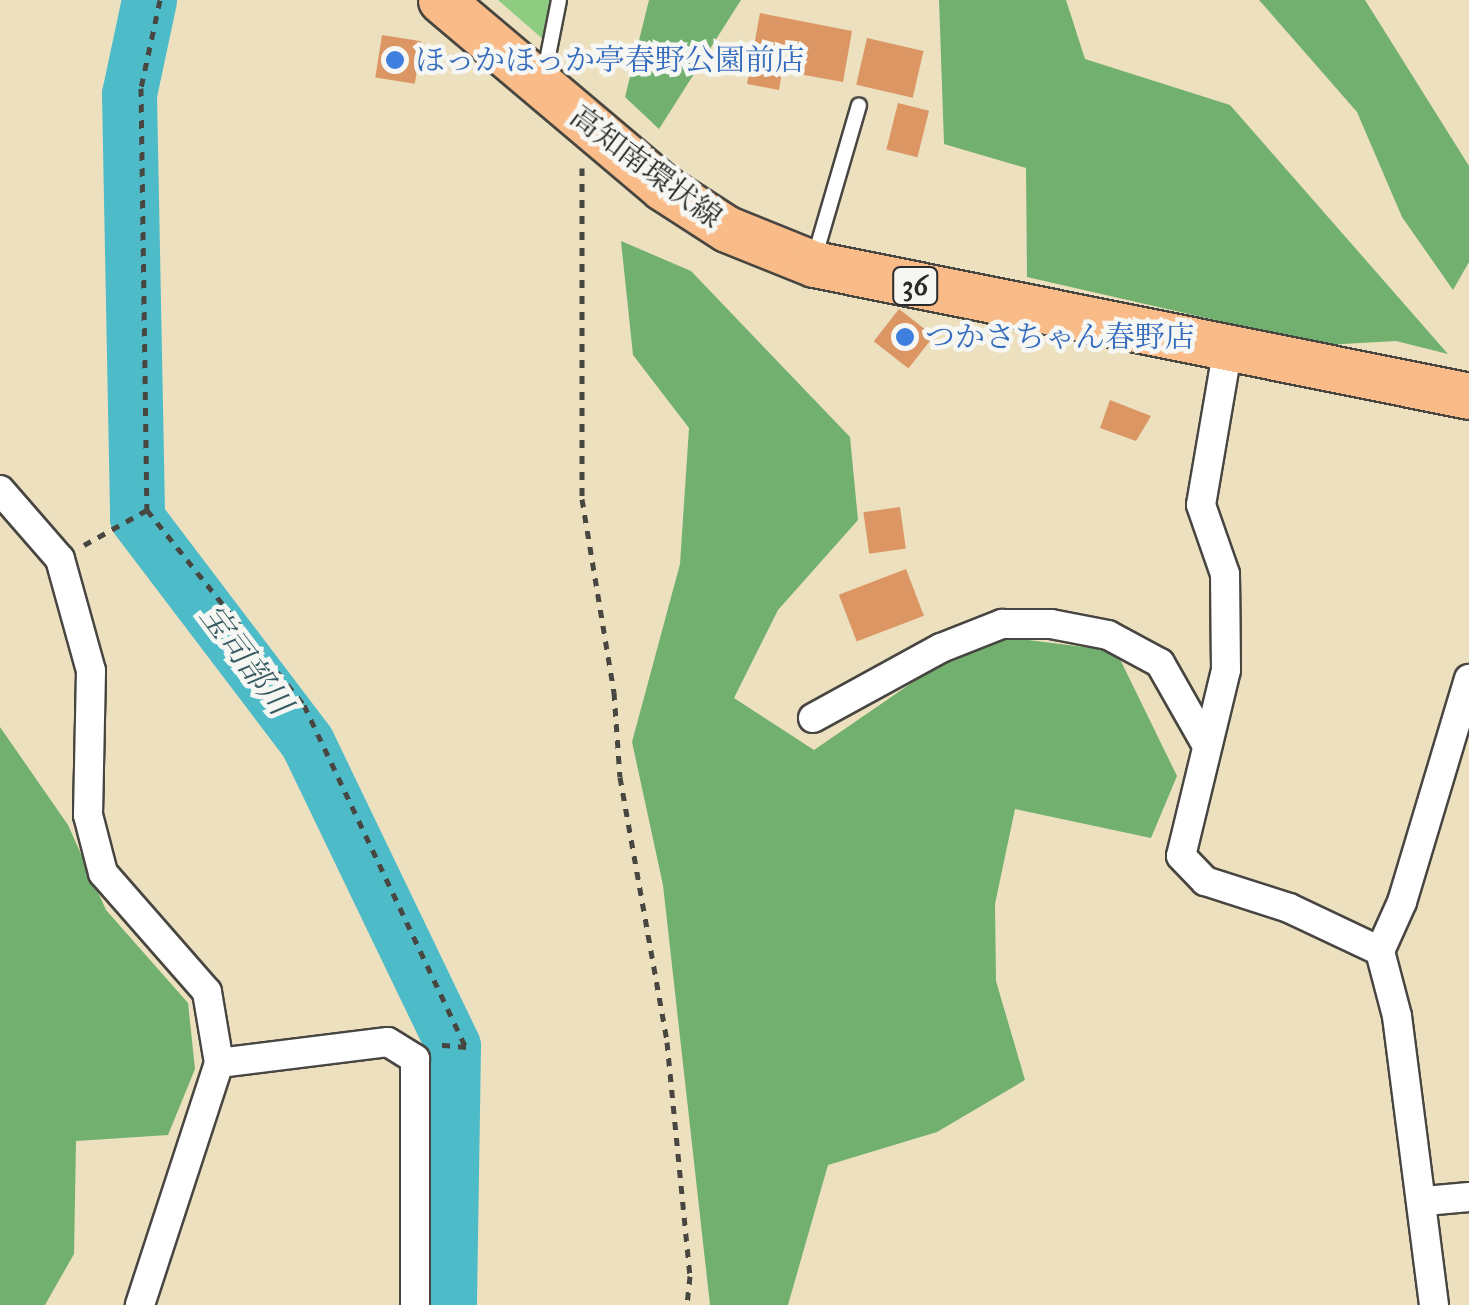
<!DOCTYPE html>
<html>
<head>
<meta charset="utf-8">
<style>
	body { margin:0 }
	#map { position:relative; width:1469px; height:1305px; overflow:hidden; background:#ece0bf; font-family:"IM FELL Great Primer","Noto Serif JP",serif }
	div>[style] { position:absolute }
	.green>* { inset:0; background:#8ecc82 }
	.forest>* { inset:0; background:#72b070 }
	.river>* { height:55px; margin:-27.5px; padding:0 27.5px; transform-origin:27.5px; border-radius:27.5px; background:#4ebbc9 }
	.building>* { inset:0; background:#db9664; transform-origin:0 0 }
	.path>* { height:5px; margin-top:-2.5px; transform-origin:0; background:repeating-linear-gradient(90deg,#484641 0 8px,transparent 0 16px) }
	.roads { filter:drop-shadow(2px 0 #484641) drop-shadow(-2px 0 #484641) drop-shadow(0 2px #484641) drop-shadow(0 -2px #484641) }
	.service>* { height:14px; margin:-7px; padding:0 7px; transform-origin:7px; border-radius:7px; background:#fff }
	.minor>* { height:28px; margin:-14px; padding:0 14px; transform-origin:14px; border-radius:14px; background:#fff }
	.primary>* { height:45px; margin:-22.5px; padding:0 22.5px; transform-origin:22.5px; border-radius:22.5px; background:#f9bc89 }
	.dots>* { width:28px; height:28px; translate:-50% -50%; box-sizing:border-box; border:5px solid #f6f6f2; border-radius:50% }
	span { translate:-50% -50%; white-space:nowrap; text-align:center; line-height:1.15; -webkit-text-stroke:9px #f6f6f2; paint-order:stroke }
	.shield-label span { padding:2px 8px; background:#f6f6f2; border:2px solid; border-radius:8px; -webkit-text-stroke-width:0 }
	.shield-label { font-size:28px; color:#2b2b2b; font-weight:700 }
	.shop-label { font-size:30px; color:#366cbe }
	.left { translate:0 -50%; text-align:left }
	.street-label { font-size:30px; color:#2b2b2b }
	.water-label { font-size:32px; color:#375d62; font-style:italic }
</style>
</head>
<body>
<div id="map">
	<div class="green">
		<div style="clip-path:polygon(498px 0,560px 0,544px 40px)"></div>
	</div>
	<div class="forest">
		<div style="clip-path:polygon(649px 0,741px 0,659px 129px,625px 97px)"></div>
		<div style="clip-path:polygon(939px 0,1066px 0,1085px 59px,1230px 105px,1448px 354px,1396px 341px,1324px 345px,1027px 277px,1026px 168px,944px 144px)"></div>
		<div style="clip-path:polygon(1259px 0,1365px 0,1469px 166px,1469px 262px,1453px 290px,1402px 217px,1357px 112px)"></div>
		<div style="clip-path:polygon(621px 241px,691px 271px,850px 437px,858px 520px,778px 610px,734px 698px,814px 750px,916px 680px,997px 636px,1116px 651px,1177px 776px,1151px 838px,1015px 809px,995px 904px,996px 981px,1025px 1080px,937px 1132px,828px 1165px,788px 1305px,710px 1305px,663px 885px,632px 742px,680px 564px,689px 428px,633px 355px)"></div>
		<div style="clip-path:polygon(0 727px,68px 825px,106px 910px,188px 1003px,195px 1069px,168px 1135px,76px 1141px,74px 1254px,45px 1305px,0 1305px)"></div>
	</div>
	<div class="river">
		<div style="left:149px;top:0;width:96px;rotate:102deg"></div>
		<div style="left:129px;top:94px;width:424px;rotate:88.9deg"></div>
		<div style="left:137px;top:518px;width:281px;rotate:52.8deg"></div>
		<div style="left:307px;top:742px;width:337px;rotate:64.3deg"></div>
		<div style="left:453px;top:1046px;width:259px;rotate:90.9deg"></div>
	</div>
	<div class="building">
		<div style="clip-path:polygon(760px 13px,852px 31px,843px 82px,782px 71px,779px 90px,747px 84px)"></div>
		<div style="left:382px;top:35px;width:40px;height:43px;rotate:9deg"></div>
		<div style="left:867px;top:38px;width:58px;height:48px;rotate:13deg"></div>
		<div style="left:898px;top:103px;width:32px;height:48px;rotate:14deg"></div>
		<div style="left:899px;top:309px;width:44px;height:41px;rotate:38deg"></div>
		<div style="clip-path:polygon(1110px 400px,1151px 416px,1136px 441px,1100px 428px)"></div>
		<div style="left:900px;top:507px;width:42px;height:37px;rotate:82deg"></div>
		<div style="left:906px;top:569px;width:50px;height:72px;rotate:69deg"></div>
	</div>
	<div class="path">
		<div style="left:160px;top:0;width:90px;rotate:102.2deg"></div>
		<div style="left:141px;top:88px;width:422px;rotate:89.2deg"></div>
		<div style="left:147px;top:510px;width:250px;rotate:51.2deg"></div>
		<div style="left:304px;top:705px;width:378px;rotate:64.7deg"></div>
		<div style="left:466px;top:1047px;width:25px;rotate:-175deg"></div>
		<div style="left:582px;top:168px;width:331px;rotate:90deg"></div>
		<div style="left:582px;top:499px;width:196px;rotate:80.6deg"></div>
		<div style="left:614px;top:692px;width:85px;rotate:86deg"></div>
		<div style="left:620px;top:777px;width:269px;rotate:79.9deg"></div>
		<div style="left:667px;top:1042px;width:235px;rotate:84.4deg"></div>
		<div style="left:690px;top:1276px;width:29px;rotate:96deg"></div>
		<div style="left:84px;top:545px;width:72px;rotate:-29.1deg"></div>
	</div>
	<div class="roads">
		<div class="service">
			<div style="left:544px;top:76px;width:77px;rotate:-78.8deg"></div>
			<div style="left:814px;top:259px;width:160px;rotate:-73.7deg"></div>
		</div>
		<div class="minor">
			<div style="left:1228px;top:347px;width:160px;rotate:99.7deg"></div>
			<div style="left:1201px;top:505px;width:73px;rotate:70.8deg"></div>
			<div style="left:1225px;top:574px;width:96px;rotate:89.4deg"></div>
			<div style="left:1226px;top:670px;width:191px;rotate:103.6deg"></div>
			<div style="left:1181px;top:856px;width:35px;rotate:46deg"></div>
			<div style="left:1205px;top:881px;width:88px;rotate:17.8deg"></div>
			<div style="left:1289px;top:908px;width:101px;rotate:25.3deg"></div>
			<div style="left:0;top:490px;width:91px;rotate:49deg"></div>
			<div style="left:60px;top:559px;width:116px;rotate:74.5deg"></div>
			<div style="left:91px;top:671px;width:144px;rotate:91.2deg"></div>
			<div style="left:88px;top:815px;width:60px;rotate:75.5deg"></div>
			<div style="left:103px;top:873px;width:158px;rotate:48.8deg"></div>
			<div style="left:207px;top:992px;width:72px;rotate:80.4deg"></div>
			<div style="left:219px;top:1063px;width:255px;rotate:108.1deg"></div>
			<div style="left:813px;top:718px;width:146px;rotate:-28.7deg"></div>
			<div style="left:941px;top:648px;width:66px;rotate:-21.5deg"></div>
			<div style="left:1002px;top:624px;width:49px"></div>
			<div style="left:1051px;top:624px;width:58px;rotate:10.9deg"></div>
			<div style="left:1108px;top:635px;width:59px;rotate:28.3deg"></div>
			<div style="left:1160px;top:663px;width:93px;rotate:60.4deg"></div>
			<div style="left:219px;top:1063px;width:170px;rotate:-7.1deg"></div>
			<div style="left:388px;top:1042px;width:32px;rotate:32deg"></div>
			<div style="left:415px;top:1059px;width:246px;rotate:90deg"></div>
			<div style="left:1425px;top:1201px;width:44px;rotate:-5.2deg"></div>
			<div style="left:1434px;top:1305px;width:291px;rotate:-97.3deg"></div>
			<div style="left:1397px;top:1016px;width:67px;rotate:-104.7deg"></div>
			<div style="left:1380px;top:951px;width:54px;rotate:-65.8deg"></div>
			<div style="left:1402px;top:902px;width:233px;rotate:-73.3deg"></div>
		</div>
		<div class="primary">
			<div style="left:441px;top:0;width:289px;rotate:40.2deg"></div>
			<div style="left:662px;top:187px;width:77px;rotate:32.9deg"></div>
			<div style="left:727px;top:229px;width:94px;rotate:21.9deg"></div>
			<div style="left:814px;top:264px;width:668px;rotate:11.39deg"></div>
		</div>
	</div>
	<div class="dots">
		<div style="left:395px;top:60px;background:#3f7fe0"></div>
		<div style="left:905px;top:337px;background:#3f7fe0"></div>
	</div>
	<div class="shield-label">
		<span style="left:915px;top:286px">36</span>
	</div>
	<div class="shop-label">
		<span class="left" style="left:415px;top:60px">ほっかほっか亭春野公園前店</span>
		<span class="left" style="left:925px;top:337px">つかさちゃん春野店</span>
	</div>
	<div class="street-label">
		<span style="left:646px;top:167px;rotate:37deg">高知南環状線</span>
	</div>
	<div class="water-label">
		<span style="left:245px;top:660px;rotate:53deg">宝司部川</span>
	</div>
</div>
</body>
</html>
